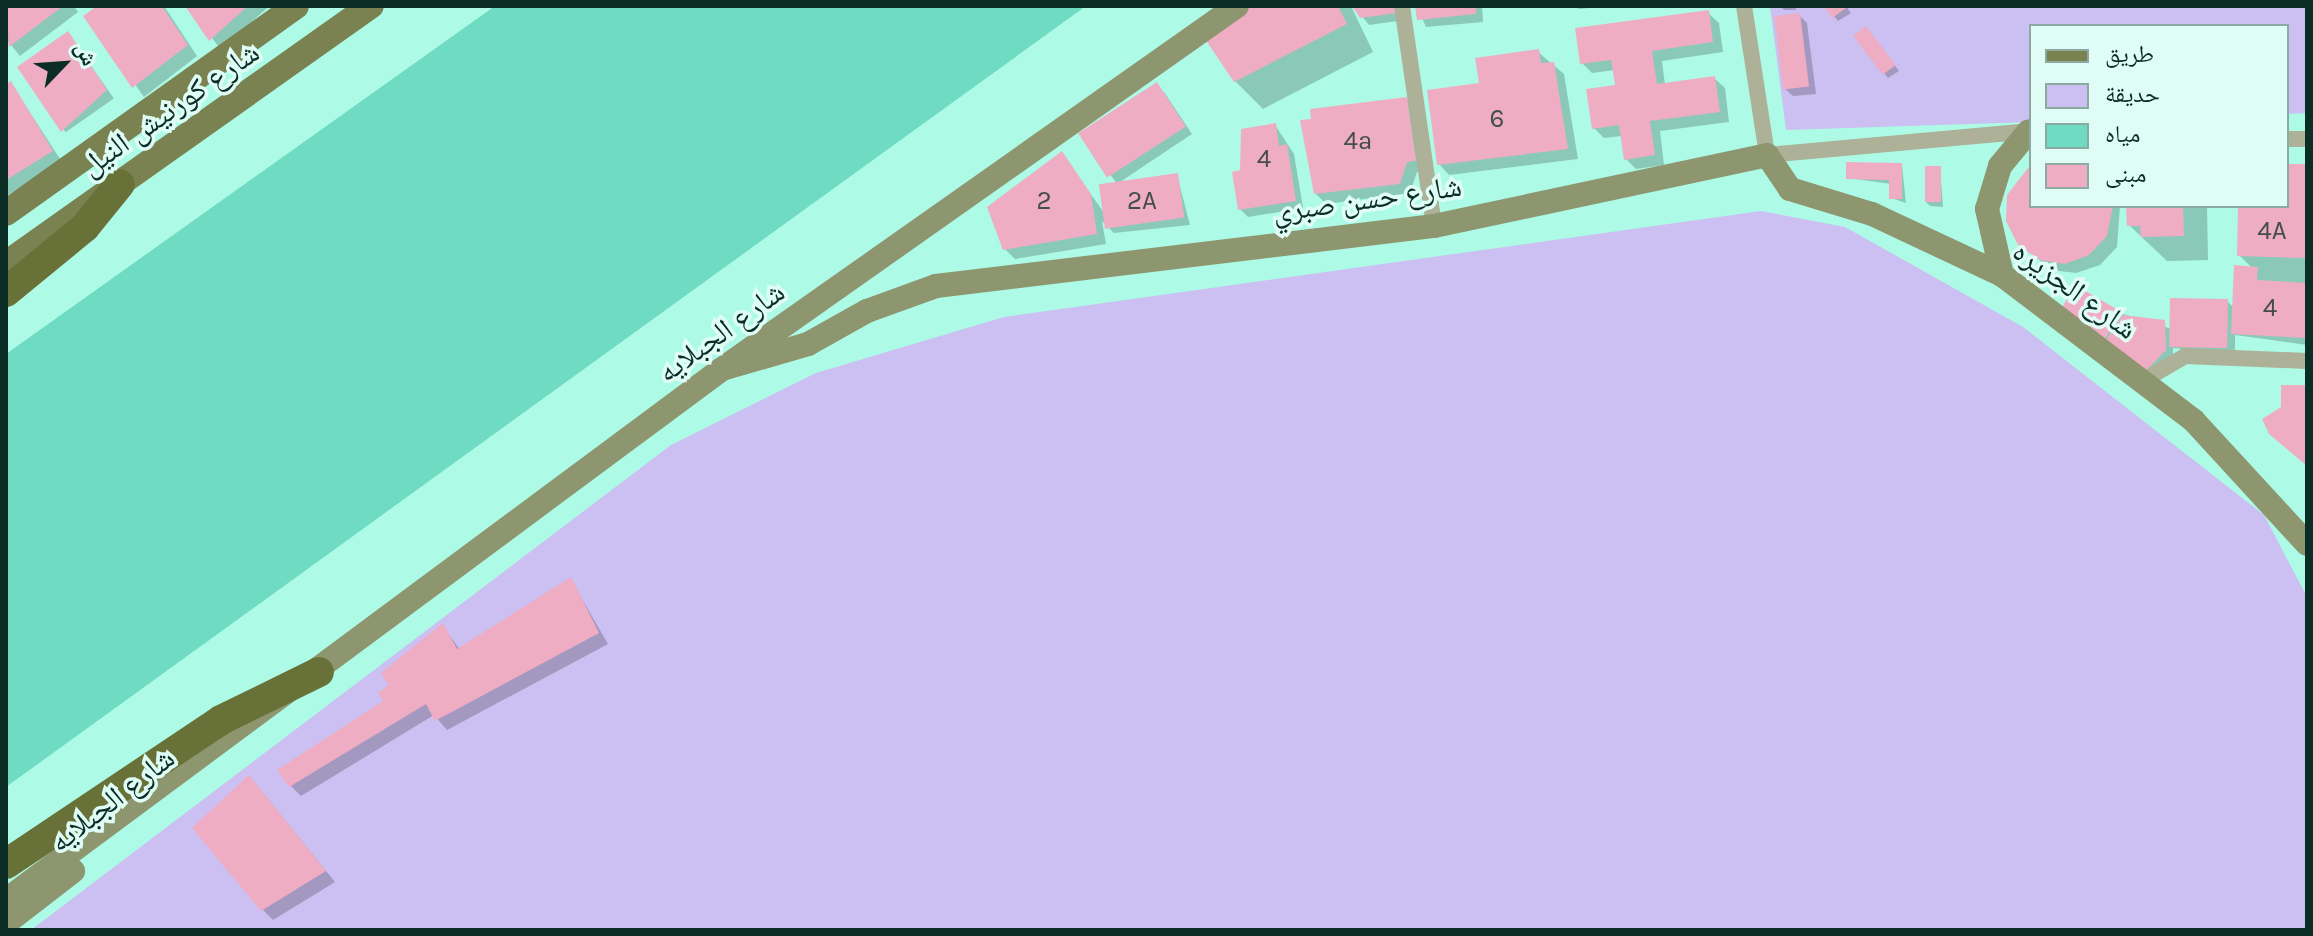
<!DOCTYPE html>
<html>
<head>
<meta charset="utf-8">
<style>
	body { margin:0 }
	#map { position:relative; width:2313px; height:936px; overflow:hidden; background:#adfbe6; font-family:Karla,"Noto Naskh Arabic",sans-serif }
	div>[style] { position:absolute }
	.green>* { inset:0; background:#ccbff1 }
	.water>* { inset:0; background:#6fdbc2 }
	.shadow>* { inset:0; background:#0003; transform-origin:0 0 }
	.building>* { inset:0; background:#efadc4; transform-origin:0 0 }
	.street>* { height:16px; margin:-8px; padding:0 8px; transform-origin:8px; border-radius:8px; background:#acb197 }
	.secondary>* { height:24px; margin:-12px; padding:0 12px; transform-origin:12px; border-radius:12px; background:#8e966f }
	.primary>* { height:26px; margin:-13px; padding:0 13px; transform-origin:13px; border-radius:13px; background:#7a8251 }
	.highway>* { height:30px; margin:-15px; padding:0 15px; transform-origin:15px; border-radius:15px; background:#687137 }
	span { translate:-50% -50%; white-space:nowrap; text-align:center; line-height:1.15; -webkit-text-stroke:7px #e0fdf5; paint-order:stroke }
	.number-label { font-size:26px; color:#444d4e }
	.number-label span { -webkit-text-stroke-width:0 }
	.street-label { font-size:30px; color:#0b2d26 }
	.frame { position:absolute; inset:0; border:8px solid #0b2d26; pointer-events:none }
	.legend { position:absolute; left:2029px; top:24px; width:260px; height:184px; box-sizing:border-box; background:#e0fdf5; border:2px solid #8baaa2; margin:0; padding:10px 14px; list-style:none; font-size:24px; color:#0b2d26 }
	.legend li { display:flex; align-items:center; gap:16px; height:40px }
	.legend b { width:40px; border:2px solid #8baaa2 }
	.north { position:absolute; left:24px; top:24px; width:80px; height:80px; -webkit-text-stroke:6px #e0fdf5; paint-order:stroke; rotate:65deg; font-size:22px; font-weight:700; line-height:32px; text-align:center; color:#0b2d26 }
	.north::after { content:''; display:block; margin:auto; width:28px; height:36px; background:#0b2d26; clip-path:polygon(50% 0,100% 100%,50% 72%,0 100%) }
</style>
</head>
<body>
<div id="map">
	<div class="green">
		<div style="clip-path:polygon(1770px 6px,2307px 6px,2307px 113px,2287px 114px,2287px 26px,2031px 26px,2031px 122px,1786px 130px)"></div>
		<div style="clip-path:polygon(1761px 211px,1845px 227px,2023px 327px,2264px 515px,2307px 597px,2307px 930px,31px 930px,671px 445px,816px 373px,1004px 317px)"></div>
	</div>
	<div class="water">
		<div style="clip-path:polygon(495px 6px,1086px 6px,6px 787px,6px 354px)"></div>
	</div>
	<div class="shadow">
		<div style="clip-path:polygon(6px 6px,74px 6px,78px 12px,20px 56px,6px 39px)"></div>
		<div style="clip-path:polygon(100px 6px,164px 6px,197px 56px,144px 97px,86px 16px)"></div>
		<div style="clip-path:polygon(188px 6px,266px 6px,267px 8px,221px 50px)"></div>
		<div style="clip-path:polygon(1245px 6px,1351px 6px,1373px 52px,1263px 109px,1235px 81px)"></div>
		<div style="clip-path:polygon(1354px 6px,1403px 6px,1405px 20px,1369px 25px)"></div>
		<div style="clip-path:polygon(1417px 6px,1482px 6px,1483px 22px,1426px 27px)"></div>
		<div style="clip-path:polygon(1576px 6px,1610px 6px,1579px 9px)"></div>
		<div style="clip-path:polygon(1780px 6px,1795px 6px,1796px 10px,1784px 10px)"></div>
		<div style="clip-path:polygon(1826px 6px,1846px 6px,1851px 13px,1838px 21px)"></div>
		<div style="clip-path:polygon(1708px 13px,1719px 23px,1723px 52px,1662px 61px,1665px 85px,1714px 78px,1725px 88px,1729px 122px,1660px 131px,1664px 165px,1636px 169px,1626px 159px,1622px 136px,1604px 138px,1594px 128px,1617px 87px,1615px 70px,1592px 73px,1582px 63px)"></div>
		<div style="clip-path:polygon(1799px 15px,1807px 23px,1816px 94px,1793px 96px,1785px 89px)"></div>
		<div style="left:68px;top:33px;width:80px;height:59px;rotate:55deg"></div>
		<div style="clip-path:polygon(1871px 33px,1899px 71px,1888px 78px,1884px 73px)"></div>
		<div style="clip-path:polygon(1538px 52px,1564px 74px,1578px 159px,1449px 175px,1439px 164px,1481px 85px)"></div>
		<div style="clip-path:polygon(11px 83px,62px 162px,6px 196px,6px 86px)"></div>
		<div style="clip-path:polygon(1164px 92px,1192px 134px,1117px 184px,1082px 134px)"></div>
		<div style="clip-path:polygon(1407px 99px,1417px 109px,1425px 171px,1417px 172px,1410px 193px,1326px 204px,1315px 193px)"></div>
		<div style="clip-path:polygon(1275px 125px,1294px 154px,1303px 208px,1248px 217px,1240px 209px)"></div>
		<div style="clip-path:polygon(1062px 154px,1105px 214px,1177px 175px,1190px 225px,1114px 233px,1102px 221px,1106px 244px,1015px 259px,1005px 249px)"></div>
		<div style="clip-path:polygon(1902px 165px,1906px 203px,1891px 198px,1891px 184px,1848px 178px)"></div>
		<div style="clip-path:polygon(2287px 166px,2307px 166px,2307px 345px,2235px 335px,2235px 355px,2173px 348px,2173px 358px,2152px 380px,2065px 318px,2120px 313px,2172px 329px,2227px 301px,2234px 308px,2253px 269px,2239px 255px,2240px 206px,2287px 206px)"></div>
		<div style="clip-path:polygon(2031px 167px,2031px 206px,2120px 206px,2117px 247px,2100px 265px,2076px 273px,2051px 270px,2025px 247px,2009px 195px)"></div>
		<div style="clip-path:polygon(1940px 168px,1943px 207px,1930px 206px,1925px 201px)"></div>
		<div style="clip-path:polygon(2128px 206px,2207px 206px,2208px 260px,2167px 261px,2129px 225px)"></div>
		<div style="clip-path:polygon(571px 580px,608px 644px,447px 730px,434px 715px,301px 796px,291px 786px,386px 701px,443px 626px,460px 650px)"></div>
		<div style="clip-path:polygon(259px 788px,335px 882px,273px 920px,263px 910px)"></div>
	</div>
	<div class="building">
		<div style="clip-path:polygon(6px 6px,63px 6px,9px 47px)"></div>
		<div style="clip-path:polygon(97px 6px,162px 6px,188px 45px,132px 88px,83px 16px)"></div>
		<div style="clip-path:polygon(185px 6px,248px 6px,209px 41px)"></div>
		<div style="clip-path:polygon(1242px 6px,1338px 6px,1347px 24px,1234px 82px,1201px 33px)"></div>
		<div style="clip-path:polygon(1352px 6px,1397px 6px,1398px 13px,1360px 18px)"></div>
		<div style="clip-path:polygon(1415px 6px,1476px 6px,1476px 14px,1417px 20px)"></div>
		<div style="clip-path:polygon(1824px 6px,1849px 6px,1832px 18px)"></div>
		<div style="clip-path:polygon(1709px 10px,1713px 42px,1652px 51px,1657px 84px,1715px 76px,1720px 112px,1650px 121px,1655px 155px,1624px 160px,1619px 125px,1592px 129px,1586px 89px,1615px 85px,1611px 60px,1580px 64px,1575px 28px)"></div>
		<div style="left:1800px;top:13px;width:74px;height:26px;rotate:83deg"></div>
		<div style="left:1866px;top:26px;width:49px;height:16px;rotate:53deg"></div>
		<div style="clip-path:polygon(68px 31px,107px 90px,61px 132px,17px 67px)"></div>
		<div style="clip-path:polygon(1539px 49px,1541px 63px,1554px 62px,1568px 149px,1437px 165px,1427px 90px,1479px 83px,1475px 58px)"></div>
		<div style="clip-path:polygon(11px 81px,53px 151px,6px 180px,6px 84px)"></div>
		<div style="left:1157px;top:82px;width:53px;height:94px;rotate:57deg"></div>
		<div style="clip-path:polygon(1407px 97px,1416px 161px,1407px 162px,1400px 184px,1314px 194px,1300px 120px,1311px 119px,1310px 109px)"></div>
		<div style="clip-path:polygon(1276px 123px,1279px 146px,1287px 144px,1296px 201px,1238px 210px,1232px 172px,1240px 170px,1241px 129px)"></div>
		<div style="clip-path:polygon(1062px 151px,1091px 194px,1097px 234px,1003px 250px,987px 207px)"></div>
		<div style="clip-path:polygon(1846px 162px,1902px 163px,1902px 199px,1889px 199px,1889px 180px,1846px 179px)"></div>
		<div style="clip-path:polygon(2031px 164px,2031px 206px,2113px 206px,2107px 236px,2089px 255px,2065px 264px,2039px 260px,2018px 245px,2006px 221px,2007px 195px)"></div>
		<div style="clip-path:polygon(2287px 164px,2307px 164px,2307px 258px,2237px 256px,2238px 206px,2287px 206px)"></div>
		<div style="left:1925px;top:166px;width:16px;height:36px"></div>
		<div style="left:1178px;top:173px;width:45px;height:80px;rotate:82deg"></div>
		<div style="clip-path:polygon(2126px 206px,2183px 206px,2184px 236px,2141px 237px,2140px 226px,2127px 226px)"></div>
		<div style="clip-path:polygon(2234px 265px,2258px 267px,2257px 280px,2307px 283px,2307px 338px,2231px 334px)"></div>
		<div style="left:2075px;top:285px;width:53px;height:34px;rotate:30deg"></div>
		<div style="left:2170px;top:298px;width:58px;height:49px;rotate:1deg"></div>
		<div style="clip-path:polygon(2123px 315px,2165px 320px,2166px 350px,2143px 374px,2106px 340px)"></div>
		<div style="clip-path:polygon(2281px 385px,2307px 385px,2307px 466px,2269px 434px,2262px 419px,2281px 407px)"></div>
		<div style="clip-path:polygon(571px 577px,599px 633px,435px 721px,426px 704px,289px 787px,277px 770px,383px 701px,378px 693px,389px 685px,381px 673px,443px 623px,457px 649px)"></div>
		<div style="clip-path:polygon(249px 775px,326px 871px,261px 911px,192px 828px)"></div>
	</div>
	<div class="street">
		<div style="left:1402px;top:6px;width:222px;rotate:81.7deg"></div>
		<div style="left:1744px;top:6px;width:151px;rotate:81.2deg"></div>
		<div style="left:1767px;top:155px;width:265px;rotate:-5.2deg"></div>
		<div style="left:2287px;top:139px;width:20px"></div>
		<div style="left:2144px;top:380px;width:48px;rotate:-30.3deg"></div>
		<div style="left:2185px;top:356px;width:122px;rotate:2.3deg"></div>
	</div>
	<div class="secondary">
		<div style="left:2002px;top:275px;width:68px;rotate:-102.8deg"></div>
		<div style="left:1987px;top:209px;width:45px;rotate:-73.2deg"></div>
		<div style="left:2000px;top:166px;width:45px;rotate:-50.4deg"></div>
		<div style="left:722px;top:369px;width:90px;rotate:-16.2deg"></div>
		<div style="left:808px;top:344px;width:68px;rotate:-29.2deg"></div>
		<div style="left:867px;top:311px;width:73px;rotate:-19.9deg"></div>
		<div style="left:936px;top:286px;width:502px;rotate:-6.87deg"></div>
		<div style="left:1434px;top:226px;width:340px;rotate:-12deg"></div>
		<div style="left:1767px;top:155px;width:41px;rotate:55.9deg"></div>
		<div style="left:1790px;top:189px;width:86px;rotate:17deg"></div>
		<div style="left:1872px;top:214px;width:144px;rotate:25.1deg"></div>
		<div style="left:2002px;top:275px;width:241px;rotate:37.2deg"></div>
		<div style="left:2194px;top:421px;width:167px;rotate:47.4deg"></div>
		<div style="left:6px;top:900px;width:891px;rotate:-36.56deg"></div>
		<div style="left:722px;top:369px;width:630px;rotate:-35.18deg"></div>
		<div style="left:6px;top:923px;width:85px;rotate:-37.8deg"></div>
	</div>
	<div class="primary">
		<div style="left:6px;top:213px;width:356px;rotate:-35.5deg"></div>
		<div style="left:6px;top:264px;width:447px;rotate:-35.3deg"></div>
	</div>
	<div class="highway">
		<div style="left:6px;top:292px;width:102px;rotate:-39.4deg"></div>
		<div style="left:85px;top:227px;width:55px;rotate:-50.9deg"></div>
		<div style="left:6px;top:864px;width:259px;rotate:-33.8deg"></div>
		<div style="left:221px;top:720px;width:109px;rotate:-26.1deg"></div>
	</div>
	<div class="number-label">
		<span style="left:1497px;top:119px">6</span>
		<span style="left:1358px;top:141px">4a</span>
		<span style="left:1264px;top:159px">4</span>
		<span style="left:1044px;top:201px">2</span>
		<span style="left:1142px;top:201px">2A</span>
		<span style="left:2272px;top:231px">4A</span>
		<span style="left:2270px;top:308px">4</span>
	</div>
	<div class="street-label">
		<span style="left:170px;top:109px;rotate:-35deg">شارع كورنيش النيل</span>
		<span style="left:1367px;top:199px;rotate:-8deg">شارع حسن صبري</span>
		<span style="left:2075px;top:290px;rotate:36deg">شارع الجزيره</span>
		<span style="left:721px;top:332px;rotate:-36deg">شارع الجبلايه</span>
		<span style="left:112px;top:800px;rotate:-38deg">شارع الجبلايه</span>
	</div>
	<div class="frame"></div>
	<ul class="legend">
	<li><b style="height:10px;background:#7a8251"></b>طريق</li>
	<li><b style="height:22px;background:#ccbff1"></b>حديقة</li>
	<li><b style="height:22px;background:#6fdbc2"></b>مياه</li>
	<li><b style="height:22px;background:#efadc4"></b>مبنى</li>
	</ul>
	<div class="north">ش</div>
</div>
</body>
</html>
